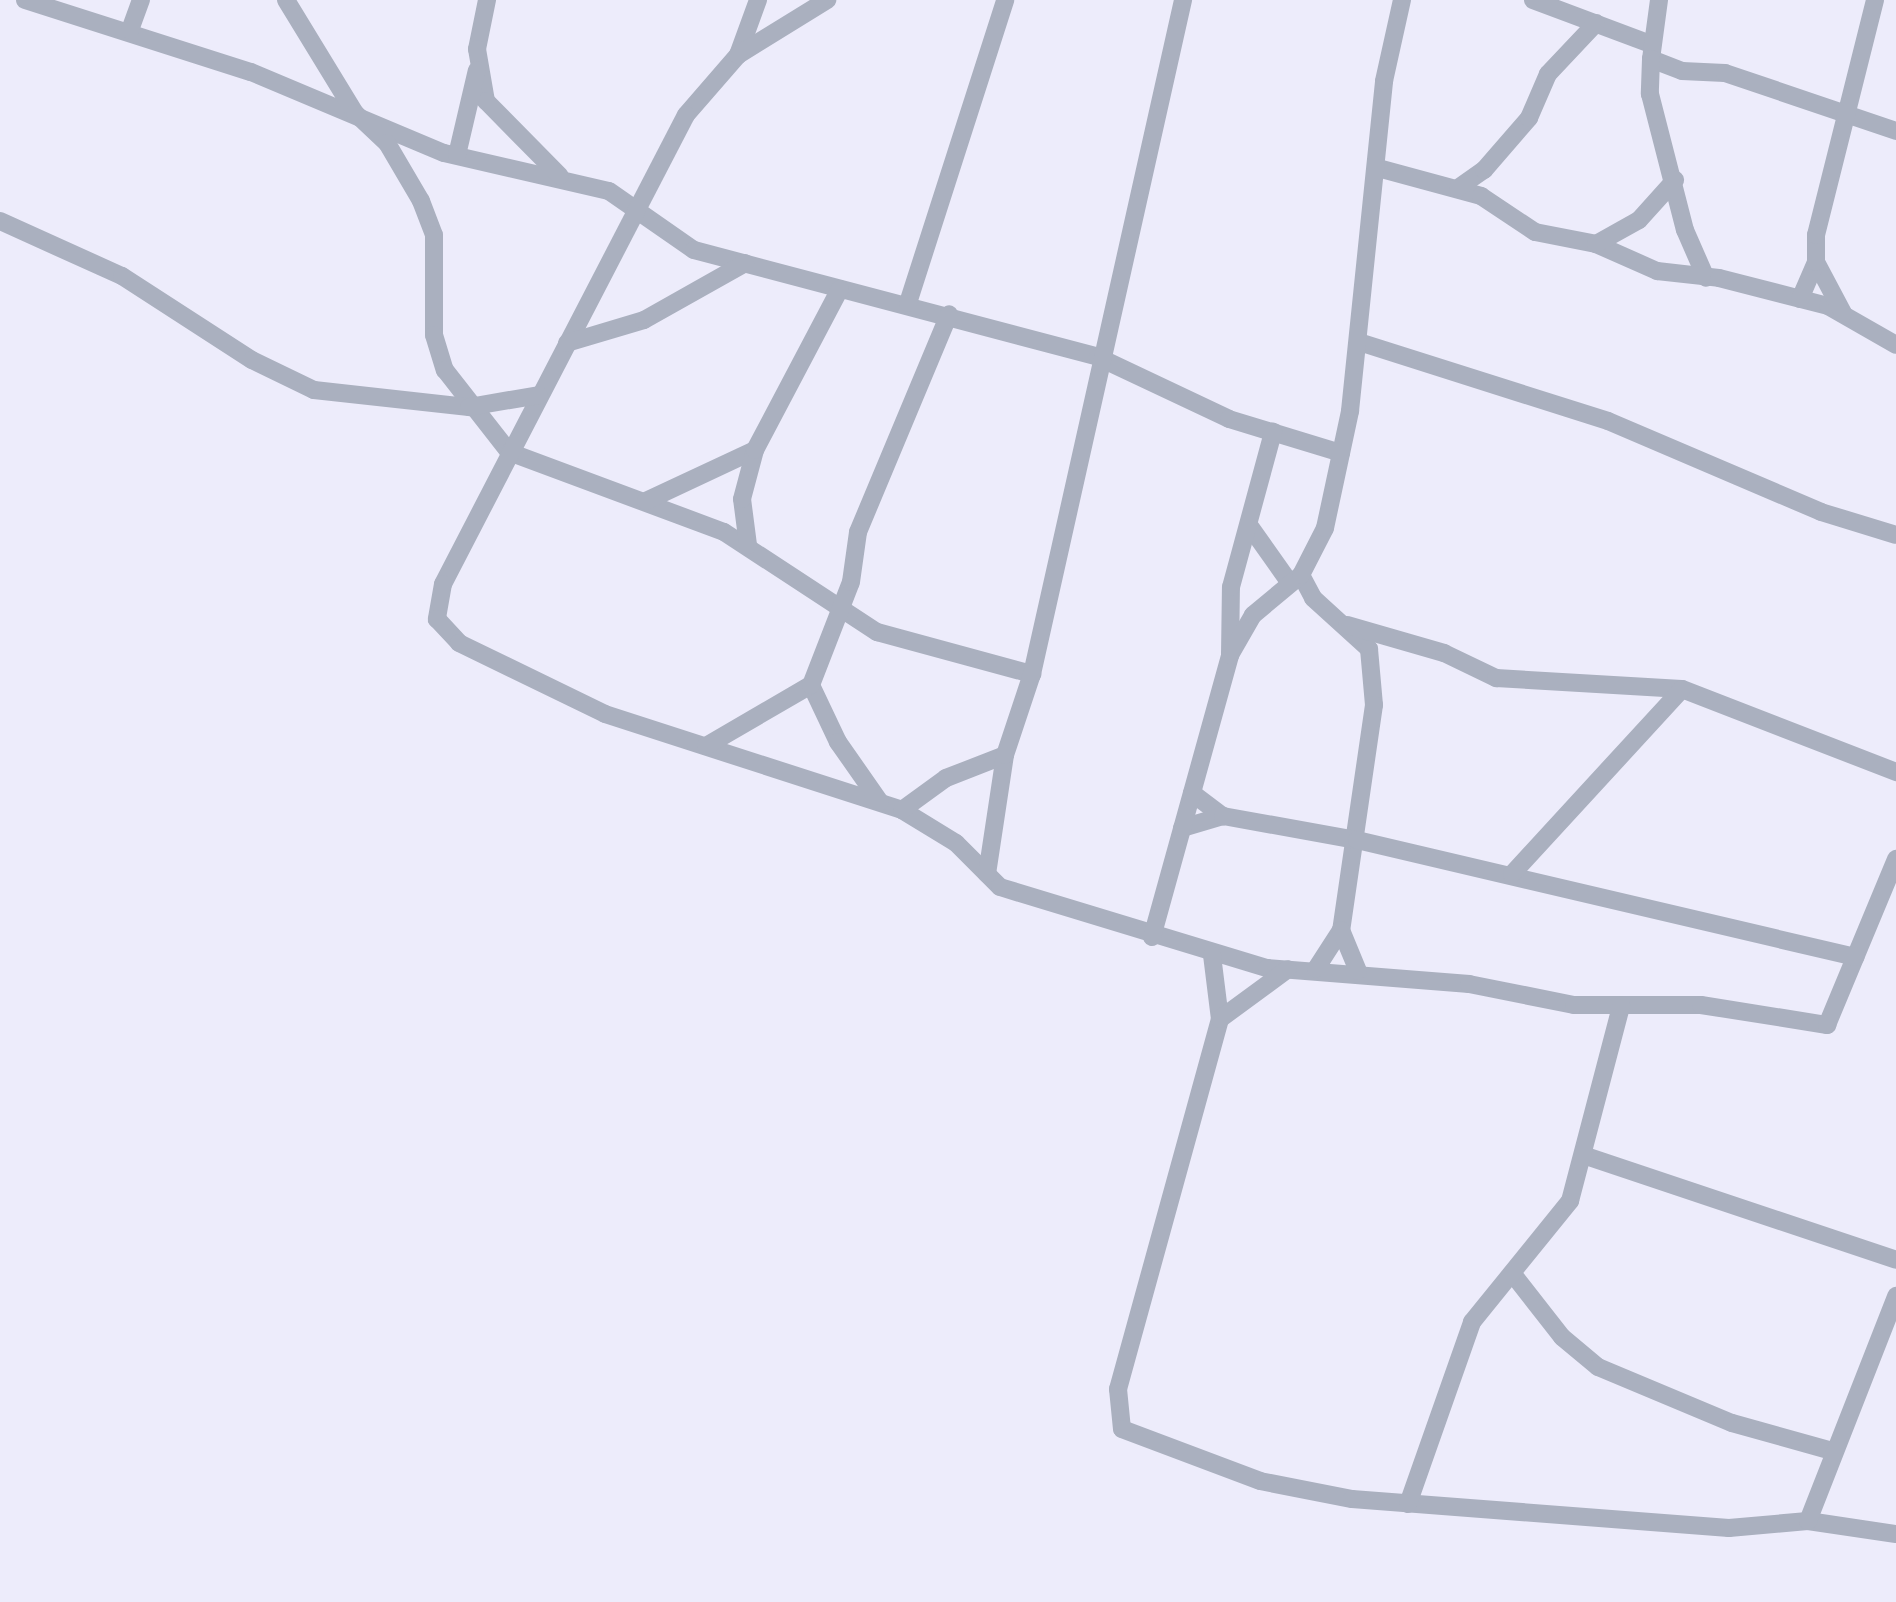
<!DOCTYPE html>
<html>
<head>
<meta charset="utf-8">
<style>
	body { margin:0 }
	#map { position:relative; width:1896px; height:1602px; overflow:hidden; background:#edecfb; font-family:"Alegreya Sans",sans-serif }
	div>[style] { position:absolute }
	.minor>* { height:18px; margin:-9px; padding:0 9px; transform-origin:9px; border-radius:9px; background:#aab0bf }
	span { translate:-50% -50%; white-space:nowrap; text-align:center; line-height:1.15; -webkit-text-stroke:6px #edecfb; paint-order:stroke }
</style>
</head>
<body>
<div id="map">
	<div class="minor">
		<div style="left:25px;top:0;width:237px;rotate:17.7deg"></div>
		<div style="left:251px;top:72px;width:209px;rotate:22.8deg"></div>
		<div style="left:444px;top:153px;width:169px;rotate:13deg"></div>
		<div style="left:609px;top:191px;width:103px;rotate:34.8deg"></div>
		<div style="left:694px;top:250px;width:418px;rotate:14.8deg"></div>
		<div style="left:1098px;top:357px;width:145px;rotate:25.3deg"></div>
		<div style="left:1229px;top:419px;width:117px;rotate:16.9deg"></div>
		<div style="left:286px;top:0;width:132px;rotate:58.6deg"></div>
		<div style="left:355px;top:113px;width:44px;rotate:43.2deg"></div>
		<div style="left:387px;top:143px;width:67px;rotate:59.6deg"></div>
		<div style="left:421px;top:201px;width:36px;rotate:69deg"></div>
		<div style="left:434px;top:235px;width:100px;rotate:90deg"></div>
		<div style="left:434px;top:335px;width:37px;rotate:73deg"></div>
		<div style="left:445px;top:370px;width:104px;rotate:52deg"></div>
		<div style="left:509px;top:452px;width:229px;rotate:20.4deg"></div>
		<div style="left:724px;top:532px;width:183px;rotate:33.2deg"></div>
		<div style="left:877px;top:632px;width:161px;rotate:15.2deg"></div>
		<div style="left:487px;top:0;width:50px;rotate:101.5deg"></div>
		<div style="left:477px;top:49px;width:53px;rotate:80.2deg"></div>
		<div style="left:486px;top:101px;width:105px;rotate:45.4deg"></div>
		<div style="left:758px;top:0;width:59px;rotate:110deg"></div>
		<div style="left:738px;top:55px;width:79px;rotate:130.9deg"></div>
		<div style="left:686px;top:115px;width:528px;rotate:117.39deg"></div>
		<div style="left:443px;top:584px;width:36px;rotate:100deg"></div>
		<div style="left:437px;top:619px;width:33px;rotate:47deg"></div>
		<div style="left:459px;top:643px;width:162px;rotate:25.9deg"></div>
		<div style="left:605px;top:714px;width:312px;rotate:17.9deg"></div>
		<div style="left:902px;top:810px;width:63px;rotate:31.4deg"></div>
		<div style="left:956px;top:843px;width:62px;rotate:45deg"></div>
		<div style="left:1000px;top:887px;width:279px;rotate:16.9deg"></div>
		<div style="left:1267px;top:968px;width:203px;rotate:4.5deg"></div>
		<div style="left:1469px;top:984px;width:107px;rotate:11.3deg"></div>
		<div style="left:1574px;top:1005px;width:127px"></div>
		<div style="left:1701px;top:1005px;width:128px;rotate:9deg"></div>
		<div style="left:1827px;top:1025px;width:180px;rotate:-67.4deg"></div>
		<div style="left:1533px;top:0;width:123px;rotate:20.5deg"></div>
		<div style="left:1659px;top:0;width:60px;rotate:97.7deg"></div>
		<div style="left:1651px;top:59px;width:33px;rotate:21deg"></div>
		<div style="left:1682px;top:71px;width:43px;rotate:2.7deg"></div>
		<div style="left:1725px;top:73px;width:181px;rotate:18.7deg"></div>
		<div style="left:130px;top:30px;width:32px;rotate:-70deg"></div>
		<div style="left:738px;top:55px;width:105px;rotate:-31.7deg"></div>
		<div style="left:1651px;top:59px;width:35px;rotate:92deg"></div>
		<div style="left:1650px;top:94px;width:140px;rotate:75.6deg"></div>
		<div style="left:1685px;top:230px;width:52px;rotate:66.4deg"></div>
		<div style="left:457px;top:155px;width:87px;rotate:-76.8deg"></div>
		<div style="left:1378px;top:168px;width:107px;rotate:15.2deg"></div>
		<div style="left:1481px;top:196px;width:65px;rotate:33.7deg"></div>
		<div style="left:1535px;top:232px;width:62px;rotate:11.1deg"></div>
		<div style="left:1596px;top:244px;width:67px;rotate:23.9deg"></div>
		<div style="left:1657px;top:271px;width:62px;rotate:6.4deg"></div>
		<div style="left:1719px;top:278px;width:113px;rotate:14.4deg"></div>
		<div style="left:1828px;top:306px;width:78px;rotate:29.8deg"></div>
		<div style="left:1458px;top:188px;width:32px;rotate:-35deg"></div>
		<div style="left:1484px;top:170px;width:69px;rotate:-49.1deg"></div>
		<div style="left:1529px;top:118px;width:48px;rotate:-66.6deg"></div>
		<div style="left:1548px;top:74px;width:70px;rotate:-46.7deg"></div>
		<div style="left:0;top:221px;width:134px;rotate:24.3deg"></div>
		<div style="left:122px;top:276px;width:155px;rotate:32.9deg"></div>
		<div style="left:252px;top:360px;width:69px;rotate:25.8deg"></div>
		<div style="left:314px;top:390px;width:156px;rotate:6.3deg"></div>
		<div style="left:469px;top:407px;width:71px;rotate:-9.7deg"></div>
		<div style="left:1596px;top:244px;width:49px;rotate:-29.2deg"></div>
		<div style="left:1639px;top:220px;width:54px;rotate:-48deg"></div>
		<div style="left:1816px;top:262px;width:58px;rotate:62.1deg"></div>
		<div style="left:1800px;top:299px;width:40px;rotate:-66.6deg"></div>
		<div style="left:1816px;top:262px;width:27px;rotate:-90deg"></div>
		<div style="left:1816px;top:235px;width:242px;rotate:-75.9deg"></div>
		<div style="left:908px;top:303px;width:318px;rotate:-72.2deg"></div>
		<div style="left:1359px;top:342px;width:261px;rotate:17.6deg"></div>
		<div style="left:1608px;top:421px;width:232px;rotate:23.1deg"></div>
		<div style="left:1821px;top:512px;width:78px;rotate:17deg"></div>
		<div style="left:567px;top:343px;width:80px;rotate:-16.6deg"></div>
		<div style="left:644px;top:320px;width:116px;rotate:-29.4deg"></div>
		<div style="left:646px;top:501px;width:120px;rotate:-25.1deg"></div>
		<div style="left:1251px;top:528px;width:67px;rotate:54.7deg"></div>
		<div style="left:748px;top:545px;width:46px;rotate:-97.4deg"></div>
		<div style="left:742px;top:499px;width:51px;rotate:-75.1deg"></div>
		<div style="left:755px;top:450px;width:182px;rotate:-62.2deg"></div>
		<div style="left:1301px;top:575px;width:26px;rotate:62deg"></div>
		<div style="left:1313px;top:598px;width:76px;rotate:42.3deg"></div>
		<div style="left:1369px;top:649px;width:56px;rotate:84.9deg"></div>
		<div style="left:1374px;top:705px;width:227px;rotate:98.3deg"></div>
		<div style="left:1341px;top:930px;width:46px;rotate:122.7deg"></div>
		<div style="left:1347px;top:625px;width:101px;rotate:16.1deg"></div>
		<div style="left:1444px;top:653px;width:58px;rotate:25.7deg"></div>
		<div style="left:1496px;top:678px;width:186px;rotate:3.4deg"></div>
		<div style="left:1682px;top:689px;width:230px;rotate:21.2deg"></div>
		<div style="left:1230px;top:655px;width:68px;rotate:-89.2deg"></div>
		<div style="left:1231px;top:587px;width:161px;rotate:-74.8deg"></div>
		<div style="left:811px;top:685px;width:63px;rotate:64.7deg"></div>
		<div style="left:838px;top:742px;width:73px;rotate:55deg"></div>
		<div style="left:706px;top:746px;width:121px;rotate:-30.2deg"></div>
		<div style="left:811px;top:685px;width:110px;rotate:-68.8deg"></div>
		<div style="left:851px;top:582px;width:50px;rotate:-82deg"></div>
		<div style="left:858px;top:532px;width:236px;rotate:-67.3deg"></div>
		<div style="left:1192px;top:793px;width:39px;rotate:37deg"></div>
		<div style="left:902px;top:810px;width:54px;rotate:-36deg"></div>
		<div style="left:946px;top:778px;width:63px;rotate:-21.3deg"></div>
		<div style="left:1182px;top:828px;width:43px;rotate:-16.3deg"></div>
		<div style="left:1223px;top:816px;width:136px;rotate:10.2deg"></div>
		<div style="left:1357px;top:840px;width:512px;rotate:13.22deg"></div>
		<div style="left:987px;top:874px;width:120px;rotate:-81.4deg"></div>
		<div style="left:1005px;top:755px;width:85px;rotate:-71.6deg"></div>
		<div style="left:1032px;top:674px;width:691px;rotate:-77.37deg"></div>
		<div style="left:1512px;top:874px;width:251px;rotate:-47.4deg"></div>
		<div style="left:1341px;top:930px;width:44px;rotate:67.5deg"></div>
		<div style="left:1152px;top:937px;width:293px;rotate:-74.5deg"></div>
		<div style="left:1230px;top:655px;width:46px;rotate:-60.1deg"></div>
		<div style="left:1253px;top:615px;width:62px;rotate:-39.8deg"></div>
		<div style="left:1301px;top:575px;width:53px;rotate:-62.9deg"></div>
		<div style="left:1325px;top:528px;width:120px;rotate:-77.9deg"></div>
		<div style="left:1350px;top:411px;width:332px;rotate:-84.1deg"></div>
		<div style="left:1384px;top:81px;width:83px;rotate:-77.5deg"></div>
		<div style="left:1212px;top:955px;width:64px;rotate:82.9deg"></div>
		<div style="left:1220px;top:1019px;width:384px;rotate:105.4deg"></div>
		<div style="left:1118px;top:1389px;width:40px;rotate:84.3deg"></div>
		<div style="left:1122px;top:1429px;width:147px;rotate:20.6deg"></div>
		<div style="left:1260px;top:1481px;width:94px;rotate:11.1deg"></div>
		<div style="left:1352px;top:1499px;width:378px;rotate:4.4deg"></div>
		<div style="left:1729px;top:1528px;width:79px;rotate:-5.1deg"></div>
		<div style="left:1808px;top:1521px;width:89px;rotate:8.4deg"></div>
		<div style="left:1220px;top:1019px;width:84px;rotate:-36.3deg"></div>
		<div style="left:1583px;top:1155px;width:330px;rotate:18.5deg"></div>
		<div style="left:1512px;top:1273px;width:81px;rotate:52deg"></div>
		<div style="left:1562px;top:1337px;width:47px;rotate:39.8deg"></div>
		<div style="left:1598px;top:1367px;width:145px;rotate:22.7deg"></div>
		<div style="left:1732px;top:1423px;width:104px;rotate:15.6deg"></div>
		<div style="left:1408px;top:1504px;width:193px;rotate:-70.6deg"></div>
		<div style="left:1472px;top:1322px;width:156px;rotate:-51deg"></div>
		<div style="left:1570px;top:1201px;width:202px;rotate:-75.3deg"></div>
		<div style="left:1808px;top:1521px;width:242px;rotate:-68.6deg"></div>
	</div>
</div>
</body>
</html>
